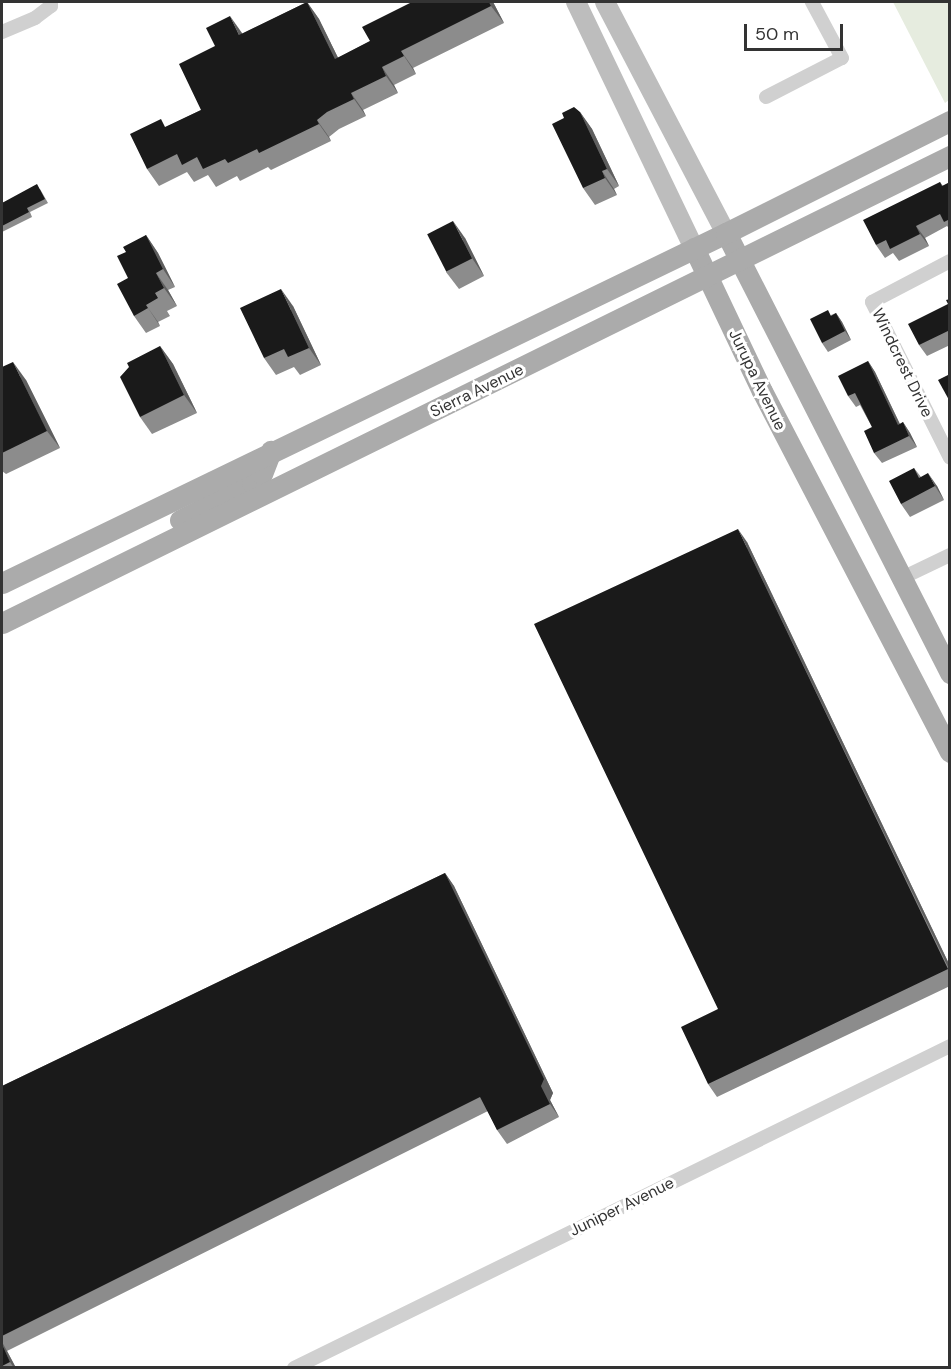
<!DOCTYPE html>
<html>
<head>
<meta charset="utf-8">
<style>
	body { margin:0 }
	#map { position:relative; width:951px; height:1369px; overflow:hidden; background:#fff; font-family:"DM Sans",sans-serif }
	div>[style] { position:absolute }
	.green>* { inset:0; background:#e6ecdf }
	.minor>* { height:14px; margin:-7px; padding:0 7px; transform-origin:7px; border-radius:7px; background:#d0d0d0 }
	.secondary>* { height:20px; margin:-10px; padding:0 10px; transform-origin:10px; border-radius:10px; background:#bdbdbd }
	.primary>* { height:21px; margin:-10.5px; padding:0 10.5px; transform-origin:10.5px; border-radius:10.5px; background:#ababab }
	.wall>* { inset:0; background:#8c8c8c }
	.shaded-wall>* { inset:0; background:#5f5f5f }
	.building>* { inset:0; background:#1a1a1a; transform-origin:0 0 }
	span { translate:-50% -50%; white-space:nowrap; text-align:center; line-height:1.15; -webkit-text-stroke:6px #fff; paint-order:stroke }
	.street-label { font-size:16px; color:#333 }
	.frame { position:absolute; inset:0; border:3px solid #333; pointer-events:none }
	.scale { position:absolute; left:744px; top:24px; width:99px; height:27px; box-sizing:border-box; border:3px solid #333; border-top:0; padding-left:8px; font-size:18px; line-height:21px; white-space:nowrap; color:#333; -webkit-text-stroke:4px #fff; paint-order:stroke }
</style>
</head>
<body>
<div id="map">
	<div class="green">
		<div style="clip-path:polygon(893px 2px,949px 2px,949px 100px,945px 103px)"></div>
	</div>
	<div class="minor">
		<div style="left:2px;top:32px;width:36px;rotate:-23deg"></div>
		<div style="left:35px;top:18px;width:20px;rotate:-37deg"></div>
		<div style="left:51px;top:6px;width:4px;rotate:-90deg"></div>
		<div style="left:766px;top:97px;width:85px;rotate:-27.2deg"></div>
		<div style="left:842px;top:58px;width:64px;rotate:-118.2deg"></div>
		<div style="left:950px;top:261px;width:88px;rotate:152.3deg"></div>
		<div style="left:872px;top:302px;width:174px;rotate:63.4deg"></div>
		<div style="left:902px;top:578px;width:53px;rotate:-25.6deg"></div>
		<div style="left:294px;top:1368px;width:731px;rotate:-26.14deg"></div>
	</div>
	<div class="secondary">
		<div style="left:576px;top:2px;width:273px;rotate:64.4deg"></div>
		<div style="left:605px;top:2px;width:261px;rotate:62.4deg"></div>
	</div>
	<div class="primary">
		<div style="left:726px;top:233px;width:494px;rotate:63deg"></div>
		<div style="left:694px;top:248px;width:158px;rotate:64.6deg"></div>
		<div style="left:762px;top:391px;width:407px;rotate:62.5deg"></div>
		<div style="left:180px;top:520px;width:81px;rotate:-27.2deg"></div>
		<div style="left:252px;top:483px;width:13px;rotate:-42deg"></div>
		<div style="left:262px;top:474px;width:25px;rotate:-69deg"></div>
		<div style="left:2px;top:583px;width:804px;rotate:-25.8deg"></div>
		<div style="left:726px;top:233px;width:250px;rotate:-26.6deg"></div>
		<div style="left:2px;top:623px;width:1057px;rotate:-26.23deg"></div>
	</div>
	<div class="wall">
		<div style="clip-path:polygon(307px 2px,319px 19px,338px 58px,370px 41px,412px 2px,493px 2px,504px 23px,413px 68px,416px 74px,394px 85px,398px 93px,363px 110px,366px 116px,339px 129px,329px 137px,331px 141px,271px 170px,268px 167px,240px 181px,237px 176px,216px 187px,208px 175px,194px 182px,187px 172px,159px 186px,147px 169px,166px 127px,201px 110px,242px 34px)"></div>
		<div style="clip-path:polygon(580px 112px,592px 129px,619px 186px,614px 189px,617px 195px,595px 205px,583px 188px)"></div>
		<div style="clip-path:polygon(940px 182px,943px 186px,950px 182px,950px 229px,947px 226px,925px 238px,929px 246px,899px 261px,893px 253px,885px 258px,876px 245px)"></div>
		<div style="clip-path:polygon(40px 189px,48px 203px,30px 212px,32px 217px,2px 232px,2px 203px)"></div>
		<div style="clip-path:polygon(146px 235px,158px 253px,175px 287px,168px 290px,177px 306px,167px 311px,170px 316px,158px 322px,160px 326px,146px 333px,134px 316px,128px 278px,126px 252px)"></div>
		<div style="clip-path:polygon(465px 238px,484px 276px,459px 289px,446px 272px)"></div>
		<div style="clip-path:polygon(950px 299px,950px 345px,927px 356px,919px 345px,948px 304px)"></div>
		<div style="clip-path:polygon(293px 306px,321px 365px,300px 375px,294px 367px,276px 375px,264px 358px)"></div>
		<div style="clip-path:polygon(836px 313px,842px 322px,851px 340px,828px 352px,822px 343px,831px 315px)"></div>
		<div style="clip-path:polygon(160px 346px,173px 364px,197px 413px,152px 434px,140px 417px)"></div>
		<div style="clip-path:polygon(868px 361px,875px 372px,900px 424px,903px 422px,910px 433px,917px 447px,882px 463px,874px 453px,872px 427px,860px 405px,856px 407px,848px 396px)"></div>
		<div style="clip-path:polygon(2px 367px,26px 380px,60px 448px,6px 474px,2px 471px)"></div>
		<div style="clip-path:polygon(914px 468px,921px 477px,937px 486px,944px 500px,910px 517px,901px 504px)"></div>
		<div style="clip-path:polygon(747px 542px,950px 966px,950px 986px,717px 1097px,708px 1084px,718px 1009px)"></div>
		<div style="clip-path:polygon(445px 873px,454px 886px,553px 1093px,550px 1100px,559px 1117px,507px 1144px,497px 1130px,488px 1111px,7px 1351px,16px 1368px,2px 1368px,2px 1086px)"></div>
	</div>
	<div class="shaded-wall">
		<div style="clip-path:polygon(307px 2px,319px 19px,347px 76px,335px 59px)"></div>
		<div style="clip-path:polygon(489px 2px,493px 2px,504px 23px,491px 6px)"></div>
		<div style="clip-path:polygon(230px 16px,242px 33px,251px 53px,239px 35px)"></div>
		<div style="clip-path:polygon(401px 51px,413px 68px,416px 74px,404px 56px)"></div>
		<div style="clip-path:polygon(382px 67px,394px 85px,398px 93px,386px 76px)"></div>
		<div style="clip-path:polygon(351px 93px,363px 110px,366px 116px,354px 99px)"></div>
		<div style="clip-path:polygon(580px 112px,592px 129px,619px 186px,607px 169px)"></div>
		<div style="clip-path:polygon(317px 120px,329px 137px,331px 141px,319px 124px)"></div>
		<div style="clip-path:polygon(602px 171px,614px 189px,617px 195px,605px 178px)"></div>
		<div style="clip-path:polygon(453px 221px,465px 238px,484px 276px,472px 258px)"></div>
		<div style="clip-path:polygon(916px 226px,925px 238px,929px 246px,920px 234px)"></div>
		<div style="clip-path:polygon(146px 235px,158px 253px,175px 287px,163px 269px)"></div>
		<div style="clip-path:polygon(156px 273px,168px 290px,177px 306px,164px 288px)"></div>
		<div style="clip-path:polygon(281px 289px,293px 306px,321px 365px,309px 348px)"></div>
		<div style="clip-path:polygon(146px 305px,158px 322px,160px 326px)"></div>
		<div style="clip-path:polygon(836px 313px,842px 322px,851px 340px,845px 331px)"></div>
		<div style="clip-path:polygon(160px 346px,173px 364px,197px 413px,184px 395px)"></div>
		<div style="clip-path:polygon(868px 361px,875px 372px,905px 435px,898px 425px)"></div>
		<div style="clip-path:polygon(13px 362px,26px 380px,60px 448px,47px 431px)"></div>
		<div style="clip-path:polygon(903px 422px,910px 433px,917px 447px,909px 436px)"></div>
		<div style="clip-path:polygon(928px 473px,937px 486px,944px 500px,935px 486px)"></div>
		<div style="clip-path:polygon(738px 529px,747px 542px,950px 966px,950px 971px)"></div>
		<div style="clip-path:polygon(445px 873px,454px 886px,553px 1093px,550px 1100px,559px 1117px,550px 1104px,541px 1086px)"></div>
		<div style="clip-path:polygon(2px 1342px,7px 1351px,16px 1368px,14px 1368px,10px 1362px,2px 1344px)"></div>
	</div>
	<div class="building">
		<div style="clip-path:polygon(307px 2px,335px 59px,370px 41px,362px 27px,412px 2px,489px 2px,491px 6px,401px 51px,404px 56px,382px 67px,386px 76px,351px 93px,354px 99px,327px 112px,317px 120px,319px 124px,259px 153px,257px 149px,228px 163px,225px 159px,203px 169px,197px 157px,182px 165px,177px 154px,147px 169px,130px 134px,161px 119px,165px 127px,201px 110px,179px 64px,215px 46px,206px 28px,230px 16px,239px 35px)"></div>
		<div style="clip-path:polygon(574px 107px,580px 112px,607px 169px,602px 171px,605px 178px,583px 188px,552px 124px,564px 118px,562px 113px)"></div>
		<div style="clip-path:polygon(940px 182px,942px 186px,950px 182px,950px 219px,944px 222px,940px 214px,916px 226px,920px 234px,890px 249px,886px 240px,876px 245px,863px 220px)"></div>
		<div style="clip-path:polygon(37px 184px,45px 199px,27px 208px,29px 212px,2px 226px,2px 203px)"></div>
		<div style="left:453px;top:221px;width:42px;height:29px;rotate:63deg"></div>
		<div style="clip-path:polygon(146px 235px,163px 269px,156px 273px,164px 288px,155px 293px,158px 298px,146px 305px,148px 308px,134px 316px,117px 284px,128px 278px,117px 256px,126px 252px,123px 247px)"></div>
		<div style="clip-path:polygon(281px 289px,309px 348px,288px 357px,284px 349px,264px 358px,240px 308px)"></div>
		<div style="clip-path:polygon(950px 299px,950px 330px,919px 345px,908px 324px,948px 304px,946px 300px)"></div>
		<div style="clip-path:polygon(828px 310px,831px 316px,836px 313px,845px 331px,822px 343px,810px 319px)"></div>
		<div style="clip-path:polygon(160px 346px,184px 395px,140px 417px,120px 377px,129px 367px,127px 363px)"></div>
		<div style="clip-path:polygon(868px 361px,898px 425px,903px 422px,909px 436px,874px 453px,864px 431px,872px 427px,855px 393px,848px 396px,838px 376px)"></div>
		<div style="clip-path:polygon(13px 362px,47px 431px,2px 453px,2px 367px)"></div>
		<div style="clip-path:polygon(950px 374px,950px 400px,949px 400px,938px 380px)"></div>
		<div style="clip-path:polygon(914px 468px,919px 478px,928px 473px,935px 486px,901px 504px,889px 481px)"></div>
		<div style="clip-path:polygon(738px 529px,948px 969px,708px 1084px,681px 1027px,718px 1009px,534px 624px)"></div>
		<div style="clip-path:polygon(445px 873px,544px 1079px,541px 1086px,550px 1104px,497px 1130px,480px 1097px,2px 1336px,2px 1086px)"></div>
		<div style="clip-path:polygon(2px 1344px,10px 1362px,2px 1366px)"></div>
	</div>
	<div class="street-label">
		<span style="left:902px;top:363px;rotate:64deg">Windcrest Drive</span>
		<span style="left:757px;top:380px;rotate:64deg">Jurupa Avenue</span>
		<span style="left:477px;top:391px;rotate:-26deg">Sierra Avenue</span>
		<span style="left:622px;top:1207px;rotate:-26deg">Juniper Avenue</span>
	</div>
	<div class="frame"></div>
	<div class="scale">50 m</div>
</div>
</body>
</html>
